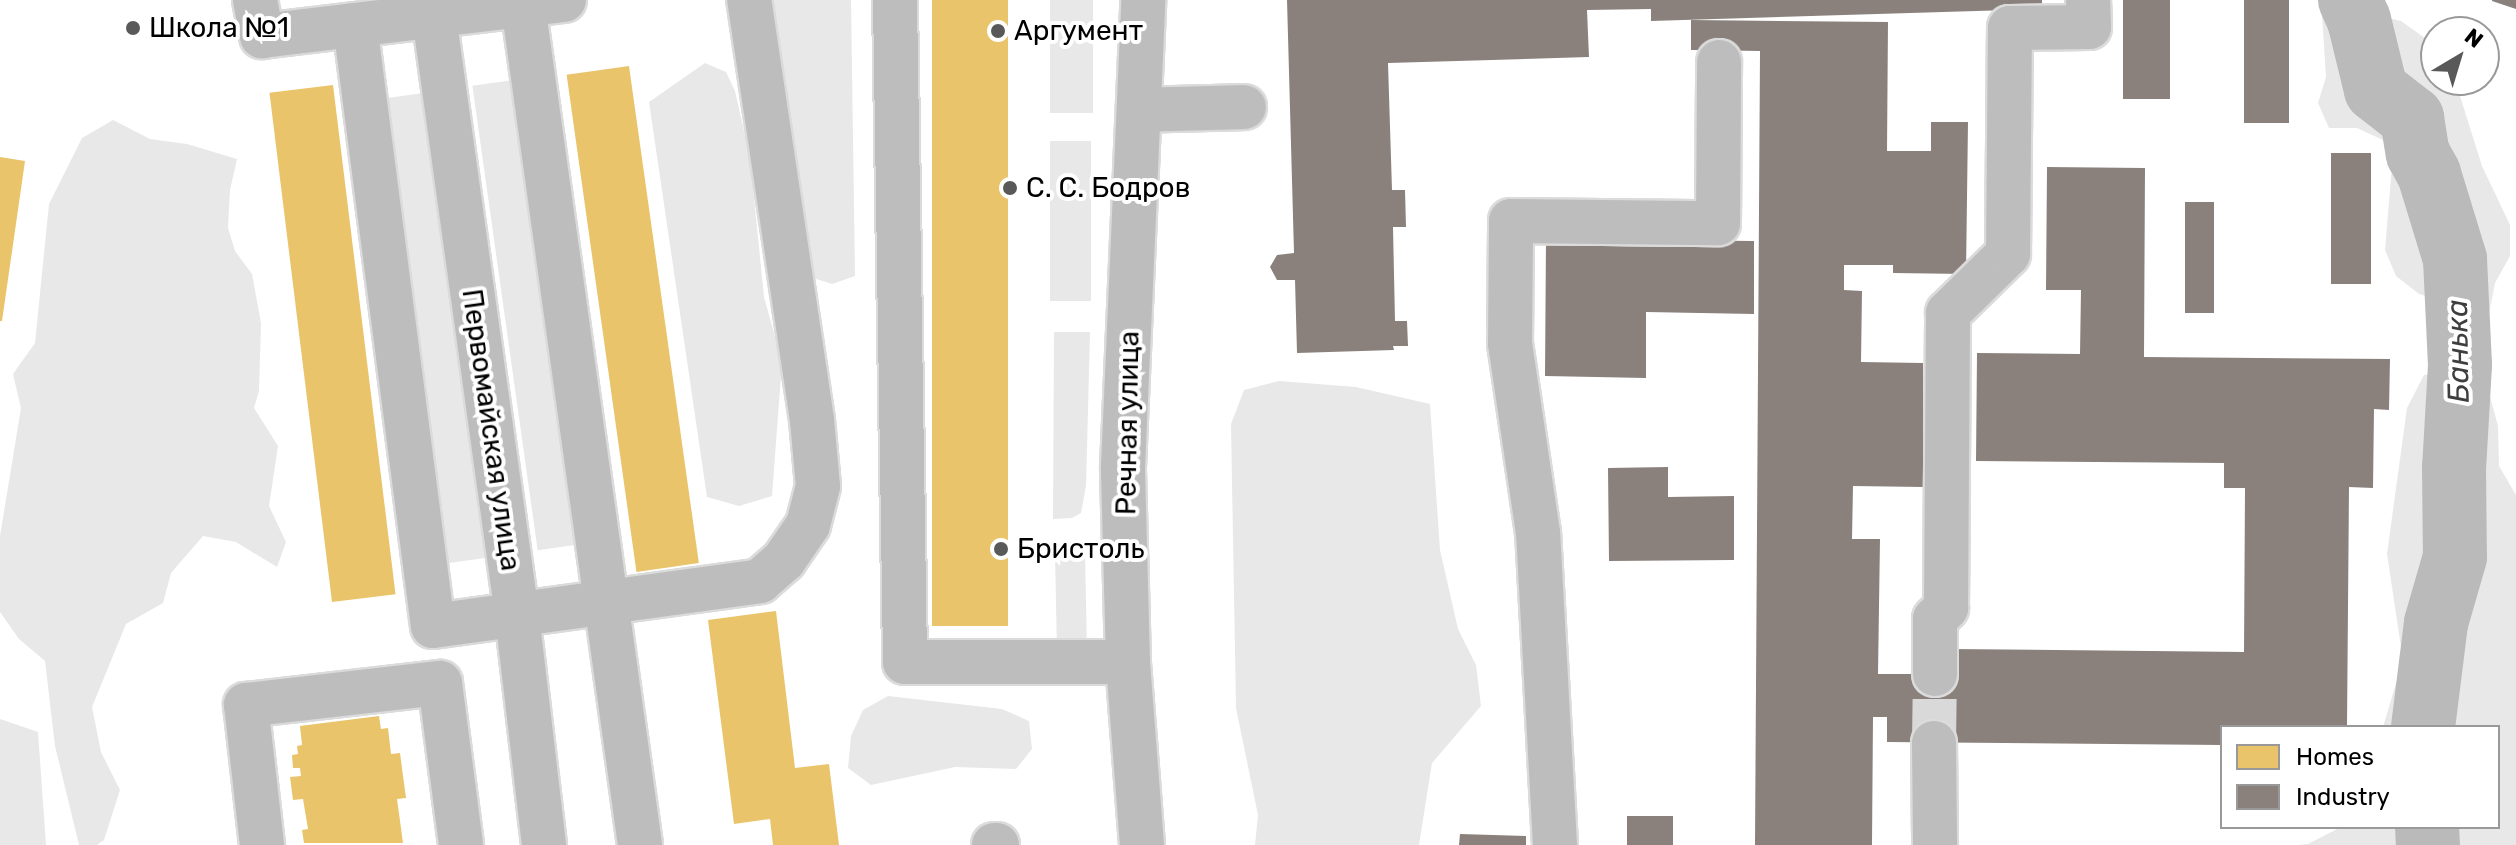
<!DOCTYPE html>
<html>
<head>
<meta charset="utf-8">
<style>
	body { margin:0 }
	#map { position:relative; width:2516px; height:845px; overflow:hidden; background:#fff; font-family:Rubik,sans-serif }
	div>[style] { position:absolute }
	.green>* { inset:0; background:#e8e8e8; transform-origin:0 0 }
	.homes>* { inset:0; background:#e9c46a; transform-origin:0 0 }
	.industry>* { inset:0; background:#8a817c; transform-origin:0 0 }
	.river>* { height:64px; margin:-32px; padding:0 32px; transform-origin:32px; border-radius:32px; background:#bababa }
	.minor-tunnel>* { height:44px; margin-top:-22px; transform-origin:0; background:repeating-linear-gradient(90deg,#d9d9d9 0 44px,transparent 0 66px) }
	.roads { filter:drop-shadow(2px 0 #dbdbdb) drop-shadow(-2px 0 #dbdbdb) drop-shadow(0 2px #dbdbdb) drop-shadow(0 -2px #dbdbdb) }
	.minor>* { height:44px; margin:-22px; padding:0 22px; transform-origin:22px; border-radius:22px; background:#bdbdbd }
	.major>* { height:44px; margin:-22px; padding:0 22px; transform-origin:22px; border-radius:22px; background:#bdbdbd }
	.dots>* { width:22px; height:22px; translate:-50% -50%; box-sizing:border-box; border:4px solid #fff; border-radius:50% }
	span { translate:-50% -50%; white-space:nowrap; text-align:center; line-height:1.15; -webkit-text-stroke:8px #fff; paint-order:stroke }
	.poi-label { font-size:28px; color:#000 }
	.left { translate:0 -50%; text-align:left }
	.street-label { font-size:28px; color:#000 }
	.water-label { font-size:30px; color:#3e3e3e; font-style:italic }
	.legend { position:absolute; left:2220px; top:725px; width:280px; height:104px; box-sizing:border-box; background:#fff; border:2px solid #999; margin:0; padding:10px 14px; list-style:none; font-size:24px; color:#000 }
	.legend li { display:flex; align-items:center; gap:16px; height:40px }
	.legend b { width:40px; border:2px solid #999 }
	.north { position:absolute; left:2420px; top:16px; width:80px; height:80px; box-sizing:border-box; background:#fff; border:2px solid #999; border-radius:50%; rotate:38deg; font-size:22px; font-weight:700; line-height:32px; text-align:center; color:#000 }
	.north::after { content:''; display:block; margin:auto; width:28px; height:36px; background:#595959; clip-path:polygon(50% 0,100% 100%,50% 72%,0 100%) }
</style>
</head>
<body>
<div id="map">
	<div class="green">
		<div style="clip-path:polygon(770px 0,851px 0,855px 276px,832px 284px,807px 276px)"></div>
		<div style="left:1050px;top:0;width:43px;height:113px"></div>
		<div style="clip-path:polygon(2321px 0,2355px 0,2372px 14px,2401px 21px,2436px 46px,2436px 80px,2455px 80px,2482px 166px,2510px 225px,2510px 256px,2495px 283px,2489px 313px,2419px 294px,2396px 276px,2385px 250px,2392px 166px,2383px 140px,2357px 128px,2329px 128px,2318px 103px,2326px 77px)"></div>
		<div style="clip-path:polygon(705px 63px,726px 72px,735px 91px,750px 158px,764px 297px,782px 362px,772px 496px,739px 506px,707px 497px,649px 102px)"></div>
		<div style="left:513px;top:80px;width:469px;height:41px;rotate:82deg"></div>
		<div style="left:423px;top:93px;width:469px;height:41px;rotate:82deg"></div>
		<div style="clip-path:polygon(113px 120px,150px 139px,187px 144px,237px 159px,230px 190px,228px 228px,235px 251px,252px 274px,261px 323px,259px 391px,254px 408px,278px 446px,269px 506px,286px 542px,277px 567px,236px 542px,203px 536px,171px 573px,163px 603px,126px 624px,92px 707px,101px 752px,120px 790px,104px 840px,97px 845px,79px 845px,55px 746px,45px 661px,19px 639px,0 612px,0 536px,21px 408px,13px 374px,35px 343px,49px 204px,82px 138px)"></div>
		<div style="left:1050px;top:141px;width:41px;height:160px"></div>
		<div style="clip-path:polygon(1054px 332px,1090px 332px,1086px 486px,1081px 513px,1072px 518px,1053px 519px)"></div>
		<div style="clip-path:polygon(2482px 367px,2498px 426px,2499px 466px,2516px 495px,2516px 845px,2297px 845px,2308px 844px,2341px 827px,2498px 827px,2498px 727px,2383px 727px,2403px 660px,2387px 554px,2407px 408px,2424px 375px)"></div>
		<div style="clip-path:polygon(1279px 381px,1356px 387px,1430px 404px,1440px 550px,1458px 629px,1476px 665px,1481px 706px,1432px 763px,1419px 845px,1255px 845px,1258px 815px,1236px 708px,1231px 424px,1244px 390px)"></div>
		<div style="clip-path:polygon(1074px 548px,1085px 554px,1087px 650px,1057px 651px,1055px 554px)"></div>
		<div style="clip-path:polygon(888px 696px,1002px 709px,1029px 721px,1032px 749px,1016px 769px,955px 767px,871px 785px,848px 768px,851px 736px,863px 710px)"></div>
		<div style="clip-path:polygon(0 719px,38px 732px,46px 845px,0 845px)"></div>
	</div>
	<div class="homes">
		<div style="left:932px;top:0;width:76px;height:626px"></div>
		<div style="left:629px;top:66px;width:502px;height:63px;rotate:82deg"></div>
		<div style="left:333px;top:85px;width:513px;height:64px;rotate:83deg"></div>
		<div style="clip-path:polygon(0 157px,25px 161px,2px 321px,0 321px)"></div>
		<div style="clip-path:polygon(776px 611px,795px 768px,829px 764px,839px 845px,773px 845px,770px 819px,734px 824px,708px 620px)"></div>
		<div style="clip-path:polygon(379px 716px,381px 729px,388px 728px,391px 754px,400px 753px,406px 798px,397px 799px,403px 843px,304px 843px,302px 830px,308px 829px,303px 799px,293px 800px,290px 777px,301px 776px,300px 768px,293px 768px,292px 755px,298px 754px,297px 746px,302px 745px,300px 726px)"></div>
	</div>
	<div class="industry">
		<div style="clip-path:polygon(1287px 0,2042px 0,2042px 9px,1651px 21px,1651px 9px,1587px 10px,1589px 57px,1388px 63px,1392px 190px,1405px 190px,1406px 227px,1393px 227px,1395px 321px,1407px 321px,1408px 346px,1393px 346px,1394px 350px,1297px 353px,1295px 280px,1277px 280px,1270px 267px,1277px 255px,1294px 253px)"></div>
		<div style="left:2123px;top:0;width:47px;height:99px"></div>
		<div style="left:2244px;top:0;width:45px;height:123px"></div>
		<div style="clip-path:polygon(2516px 0,2516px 9px,2492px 1px,2492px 0)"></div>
		<div style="clip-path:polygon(1691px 20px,1888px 22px,1887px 151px,1931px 151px,1931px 122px,1968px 122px,1966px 274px,1893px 273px,1893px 265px,1844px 265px,1844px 290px,1862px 291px,1861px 362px,1923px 363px,1923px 487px,1853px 486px,1852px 539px,1880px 539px,1878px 674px,1949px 674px,1949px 649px,2244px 652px,2245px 488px,2224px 488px,2224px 463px,1976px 461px,1977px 353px,2080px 354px,2081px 290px,2046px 290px,2047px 167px,2145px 168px,2144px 357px,2390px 359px,2389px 410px,2374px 409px,2373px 488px,2349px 487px,2347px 727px,2222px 727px,2222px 745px,1887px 742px,1887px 717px,1873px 717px,1872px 845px,1755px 845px,1760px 51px,1691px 50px)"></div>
		<div style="left:2331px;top:153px;width:40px;height:131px"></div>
		<div style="left:2185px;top:202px;width:29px;height:111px"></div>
		<div style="clip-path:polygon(1546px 239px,1754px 241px,1754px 314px,1646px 312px,1646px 378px,1545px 376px)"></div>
		<div style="clip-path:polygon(1668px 467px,1668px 497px,1734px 496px,1734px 560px,1609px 561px,1608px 468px)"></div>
		<div style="left:1627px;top:816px;width:46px;height:29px"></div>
		<div style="clip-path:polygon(1460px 834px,1526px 836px,1526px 845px,1459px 845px)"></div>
	</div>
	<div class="river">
		<div style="left:2350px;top:0;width:22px;rotate:66deg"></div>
		<div style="left:2359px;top:20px;width:72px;rotate:76.3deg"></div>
		<div style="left:2376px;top:90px;width:46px;rotate:37.9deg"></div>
		<div style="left:2412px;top:118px;width:36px;rotate:81deg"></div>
		<div style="left:2418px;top:154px;width:23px;rotate:61deg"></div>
		<div style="left:2429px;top:174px;width:89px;rotate:73deg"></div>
		<div style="left:2455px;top:259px;width:106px;rotate:87.3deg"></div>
		<div style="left:2460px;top:365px;width:103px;rotate:93.3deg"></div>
		<div style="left:2454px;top:468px;width:89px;rotate:89.4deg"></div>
		<div style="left:2455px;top:557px;width:69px;rotate:106.1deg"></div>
		<div style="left:2436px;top:623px;width:105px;rotate:97.1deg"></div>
		<div style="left:2427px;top:827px;width:18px;rotate:87deg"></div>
	</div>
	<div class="minor-tunnel">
		<div style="left:1934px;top:743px;width:69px;rotate:-89.2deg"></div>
	</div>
	<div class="roads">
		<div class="minor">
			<div style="left:255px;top:0;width:37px;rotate:79deg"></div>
			<div style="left:262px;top:36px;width:304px;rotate:-6.8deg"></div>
			<div style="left:895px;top:0;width:662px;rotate:89.13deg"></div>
			<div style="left:905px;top:662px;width:223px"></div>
			<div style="left:523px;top:5px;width:848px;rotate:82.07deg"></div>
			<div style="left:434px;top:16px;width:605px;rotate:82.11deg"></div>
			<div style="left:517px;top:615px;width:232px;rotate:83.3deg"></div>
			<div style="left:355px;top:25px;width:606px;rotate:82.61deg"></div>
			<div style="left:433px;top:626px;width:330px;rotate:-7.8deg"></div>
			<div style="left:760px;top:581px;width:32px;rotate:-41deg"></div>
			<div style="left:784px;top:560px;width:42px;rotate:-55.6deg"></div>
			<div style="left:808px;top:525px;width:40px;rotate:-75.6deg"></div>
			<div style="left:818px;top:486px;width:66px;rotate:-95.2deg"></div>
			<div style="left:812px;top:420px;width:425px;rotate:-98.5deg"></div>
			<div style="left:1139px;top:110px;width:105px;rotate:-1.6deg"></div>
			<div style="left:1935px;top:674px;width:55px;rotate:-90deg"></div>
			<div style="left:1935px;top:619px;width:16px;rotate:-45deg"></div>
			<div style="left:1946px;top:608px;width:295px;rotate:-89.6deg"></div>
			<div style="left:1948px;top:313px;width:84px;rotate:-44.5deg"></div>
			<div style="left:2008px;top:254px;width:226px;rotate:-89.5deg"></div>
			<div style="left:2010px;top:28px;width:79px;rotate:-0.7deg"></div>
			<div style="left:2089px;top:27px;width:27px;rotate:-92deg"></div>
			<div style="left:1934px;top:743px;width:102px;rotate:89.4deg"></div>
			<div style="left:262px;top:845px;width:141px;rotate:-96.5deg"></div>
			<div style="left:246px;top:705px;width:195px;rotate:-6.5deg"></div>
			<div style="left:440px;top:683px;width:163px;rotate:82.6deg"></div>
			<div style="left:994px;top:845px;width:3px"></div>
			<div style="left:1555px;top:845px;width:312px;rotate:-93.1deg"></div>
			<div style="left:1538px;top:533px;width:192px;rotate:-98.4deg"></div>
			<div style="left:1510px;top:343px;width:122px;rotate:-89.5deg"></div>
			<div style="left:1511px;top:221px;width:207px;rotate:0.6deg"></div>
			<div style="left:1718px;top:223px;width:161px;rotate:-89.6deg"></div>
		</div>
		<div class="major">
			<div style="left:1142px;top:845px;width:184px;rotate:-94.4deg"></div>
			<div style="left:1128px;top:662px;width:195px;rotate:-91.5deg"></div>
			<div style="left:1123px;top:467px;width:467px;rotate:-87.5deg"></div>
		</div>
	</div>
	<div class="dots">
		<div style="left:133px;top:28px;background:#595959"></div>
		<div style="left:998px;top:31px;background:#595959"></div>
		<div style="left:1010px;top:188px;background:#595959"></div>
		<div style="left:1001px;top:549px;background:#595959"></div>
	</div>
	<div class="poi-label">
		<span class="left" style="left:149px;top:28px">Школа №1</span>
		<span class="left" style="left:1014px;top:31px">Аргумент</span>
		<span class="left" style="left:1026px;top:188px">С. С. Бодров</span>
		<span class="left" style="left:1017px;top:549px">Бристоль</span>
	</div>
	<div class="street-label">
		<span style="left:1128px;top:423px;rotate:-89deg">Речная улица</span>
		<span style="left:491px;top:430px;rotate:82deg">Первомайская улица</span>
	</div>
	<div class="water-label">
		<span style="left:2458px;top:351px;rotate:-91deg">Банька</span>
	</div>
	<ul class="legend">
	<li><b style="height:22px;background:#e9c46a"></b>Homes</li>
	<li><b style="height:22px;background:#8a817c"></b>Industry</li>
	</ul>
	<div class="north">N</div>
</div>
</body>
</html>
